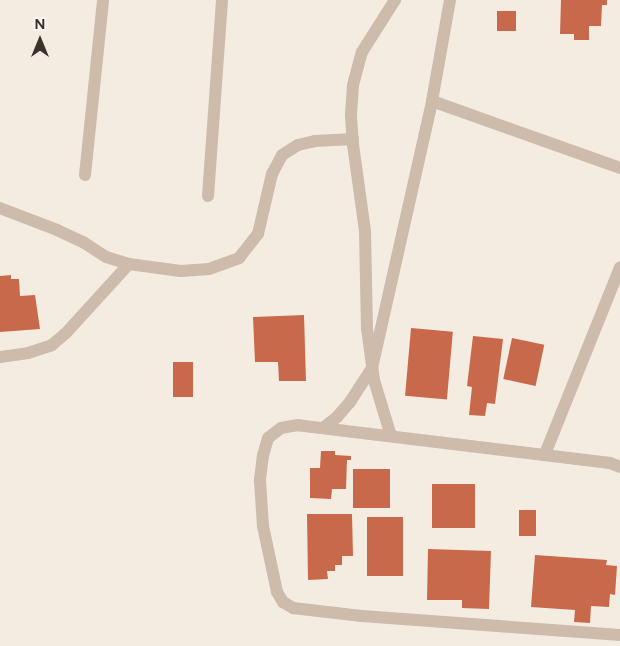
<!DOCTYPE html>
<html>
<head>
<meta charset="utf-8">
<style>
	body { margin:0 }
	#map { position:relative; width:620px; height:646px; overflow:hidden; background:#f4ebe1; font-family:Figtree,sans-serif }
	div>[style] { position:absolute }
	.building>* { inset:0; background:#c8694b; transform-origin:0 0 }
	.service>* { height:12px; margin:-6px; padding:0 6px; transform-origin:6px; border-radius:6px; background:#cdbbac }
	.minor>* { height:12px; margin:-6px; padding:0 6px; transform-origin:6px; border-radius:6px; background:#cdbbac }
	span { translate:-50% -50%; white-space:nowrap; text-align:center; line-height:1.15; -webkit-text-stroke:4px #fbf5ee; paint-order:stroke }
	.north { position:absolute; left:15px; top:15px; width:50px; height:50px; -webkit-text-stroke:4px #fbf5ee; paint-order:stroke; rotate:0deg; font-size:14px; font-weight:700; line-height:20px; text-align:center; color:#3b302b }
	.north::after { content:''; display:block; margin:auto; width:18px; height:22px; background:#3b302b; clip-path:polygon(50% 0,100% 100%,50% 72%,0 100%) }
</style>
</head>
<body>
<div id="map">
	<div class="building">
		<div style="clip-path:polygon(561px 0,607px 0,607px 5px,602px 5px,601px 26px,589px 26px,589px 40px,574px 40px,574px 34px,560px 34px)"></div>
		<div style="left:497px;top:11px;width:19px;height:20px"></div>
		<div style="clip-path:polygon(11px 275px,11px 279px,19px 279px,20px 296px,35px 295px,40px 329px,0 332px,0 276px)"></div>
		<div style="clip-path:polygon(304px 315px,306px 381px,279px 381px,278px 362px,255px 362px,253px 317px)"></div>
		<div style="left:411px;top:328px;width:42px;height:68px;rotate:5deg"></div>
		<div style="clip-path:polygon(473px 336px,503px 339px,495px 404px,487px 403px,485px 416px,469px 415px,472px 387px,467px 386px)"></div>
		<div style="left:512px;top:338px;width:33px;height:42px;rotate:12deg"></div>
		<div style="left:173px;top:362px;width:20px;height:35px"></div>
		<div style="clip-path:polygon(321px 451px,335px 451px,335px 455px,351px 456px,351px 460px,347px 460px,346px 489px,332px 489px,331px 499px,310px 498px,310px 468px,320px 468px)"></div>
		<div style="left:353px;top:469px;width:37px;height:39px"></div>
		<div style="left:432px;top:484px;width:43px;height:44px"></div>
		<div style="left:519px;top:510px;width:17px;height:26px"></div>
		<div style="clip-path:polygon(307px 514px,352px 514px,353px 556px,342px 556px,342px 565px,335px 565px,335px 571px,327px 571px,328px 579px,308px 580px)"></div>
		<div style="left:367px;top:517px;width:36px;height:59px"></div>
		<div style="clip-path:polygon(428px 549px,491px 551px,489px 609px,462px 608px,462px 600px,427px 600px)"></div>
		<div style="clip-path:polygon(535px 555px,607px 560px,606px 565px,617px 566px,615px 595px,610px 594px,609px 607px,591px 606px,590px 623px,574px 622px,575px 610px,531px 607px)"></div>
	</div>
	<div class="service">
		<div style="left:208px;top:196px;width:196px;rotate:-85.9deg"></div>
		<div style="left:0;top:208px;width:61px;rotate:21.1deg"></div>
		<div style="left:57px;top:230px;width:29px;rotate:25deg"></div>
		<div style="left:83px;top:242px;width:27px;rotate:33deg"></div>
		<div style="left:106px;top:257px;width:24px;rotate:17deg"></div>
		<div style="left:129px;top:264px;width:52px;rotate:7.7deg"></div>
		<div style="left:181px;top:271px;width:28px;rotate:-4deg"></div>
		<div style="left:209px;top:269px;width:32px;rotate:-20deg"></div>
		<div style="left:239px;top:258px;width:31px;rotate:-52deg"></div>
		<div style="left:258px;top:234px;width:62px;rotate:-76.9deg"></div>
		<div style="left:272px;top:174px;width:21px;rotate:-62deg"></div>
		<div style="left:282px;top:155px;width:19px;rotate:-32deg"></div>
		<div style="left:298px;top:145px;width:17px;rotate:-13deg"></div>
		<div style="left:315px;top:141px;width:38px;rotate:-3deg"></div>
		<div style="left:0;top:357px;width:28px;rotate:-8deg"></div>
		<div style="left:28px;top:353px;width:25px;rotate:-18deg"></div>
		<div style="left:52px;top:345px;width:18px;rotate:-41deg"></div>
		<div style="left:66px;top:333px;width:93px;rotate:-47.6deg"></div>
		<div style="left:323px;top:428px;width:18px;rotate:-38deg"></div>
		<div style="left:337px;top:417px;width:20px;rotate:-49deg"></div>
		<div style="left:350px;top:402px;width:40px;rotate:-57.1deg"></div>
		<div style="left:372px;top:368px;width:274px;rotate:-77.3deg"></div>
		<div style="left:432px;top:101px;width:103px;rotate:-79.9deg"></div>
		<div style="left:391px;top:436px;width:59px;rotate:-106.9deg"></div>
		<div style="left:374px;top:380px;width:52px;rotate:-97.7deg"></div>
		<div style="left:367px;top:328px;width:97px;rotate:-91.2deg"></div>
		<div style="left:365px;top:231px;width:87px;rotate:-97.9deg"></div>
		<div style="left:353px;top:145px;width:31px;rotate:-94deg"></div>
		<div style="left:351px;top:114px;width:29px;rotate:-86deg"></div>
		<div style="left:353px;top:85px;width:34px;rotate:-75deg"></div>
		<div style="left:362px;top:52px;width:62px;rotate:-57.6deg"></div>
		<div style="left:545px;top:454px;width:201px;rotate:-68.1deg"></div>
	</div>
	<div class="minor">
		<div style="left:432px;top:101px;width:200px;rotate:19.6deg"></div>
		<div style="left:85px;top:175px;width:176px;rotate:-84.1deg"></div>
		<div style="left:620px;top:467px;width:11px;rotate:-158deg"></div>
		<div style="left:610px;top:463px;width:314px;rotate:-173.1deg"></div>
		<div style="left:298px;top:425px;width:17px;rotate:170deg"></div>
		<div style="left:281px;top:428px;width:16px;rotate:142deg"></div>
		<div style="left:268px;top:438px;width:18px;rotate:106deg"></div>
		<div style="left:263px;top:455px;width:26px;rotate:97deg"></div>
		<div style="left:260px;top:481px;width:45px;rotate:86.2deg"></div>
		<div style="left:263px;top:526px;width:67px;rotate:78deg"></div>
		<div style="left:277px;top:592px;width:12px;rotate:59deg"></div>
		<div style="left:283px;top:602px;width:12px;rotate:31deg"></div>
		<div style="left:293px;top:608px;width:69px;rotate:6.6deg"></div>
		<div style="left:362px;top:616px;width:259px;rotate:4.2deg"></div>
	</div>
	<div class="north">N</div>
</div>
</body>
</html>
